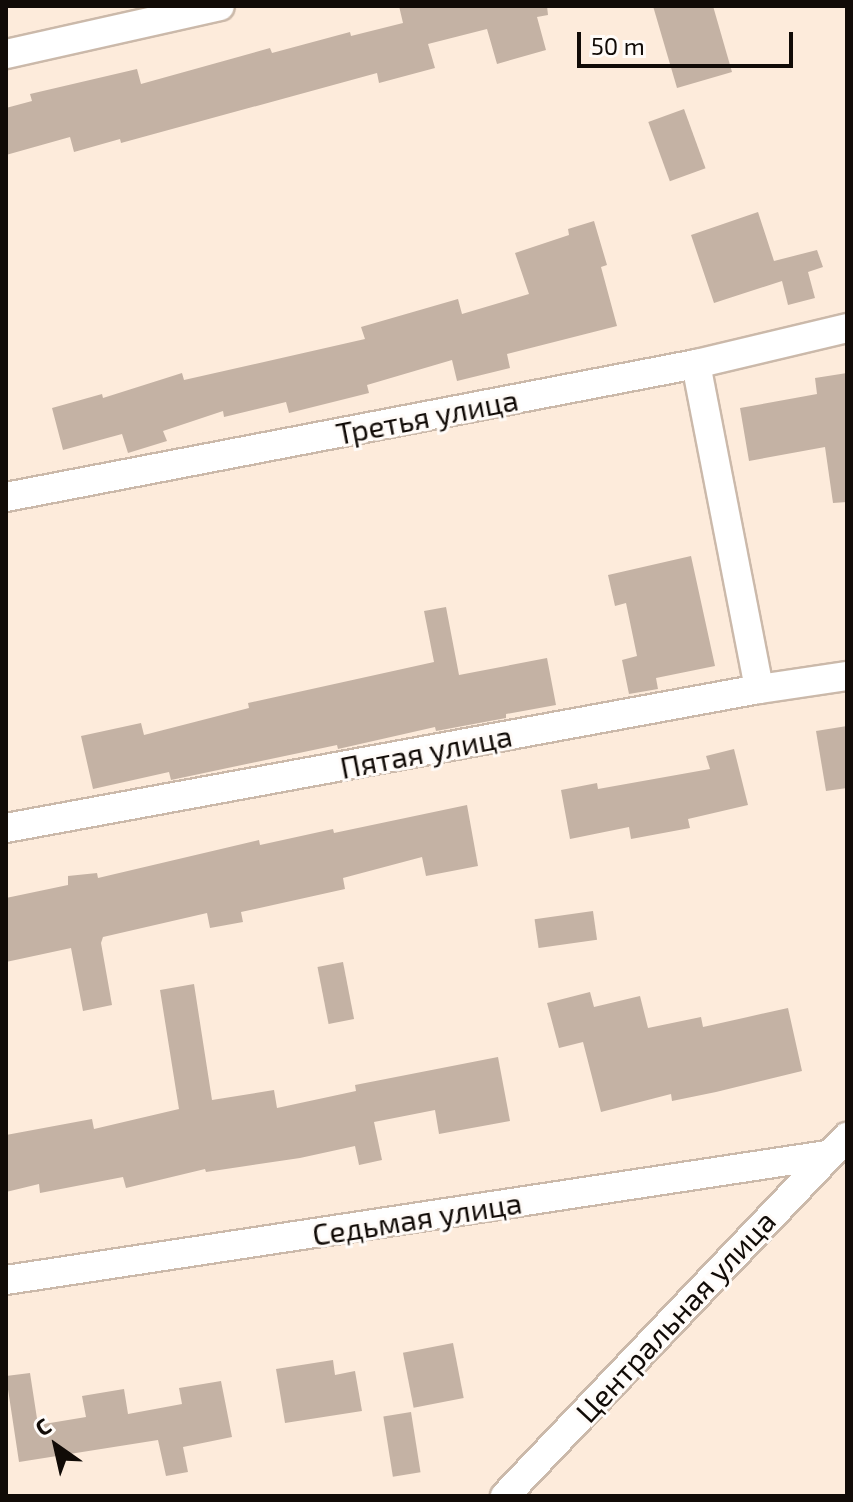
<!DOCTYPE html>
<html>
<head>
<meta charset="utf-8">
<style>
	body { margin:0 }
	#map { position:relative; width:853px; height:1502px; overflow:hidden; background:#fdebdb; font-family:"Exo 2",sans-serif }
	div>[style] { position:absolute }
	.building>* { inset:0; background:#c4b2a4; transform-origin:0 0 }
	.roads { filter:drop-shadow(2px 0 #cbb9aa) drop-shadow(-2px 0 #cbb9aa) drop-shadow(0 2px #cbb9aa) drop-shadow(0 -2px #cbb9aa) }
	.street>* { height:28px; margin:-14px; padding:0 14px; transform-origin:14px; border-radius:14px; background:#fff }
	span { translate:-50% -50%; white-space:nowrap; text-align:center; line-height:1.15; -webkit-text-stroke:6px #fffbf8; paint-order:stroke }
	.street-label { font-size:30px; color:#110b07 }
	.frame { position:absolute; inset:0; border:8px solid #110b07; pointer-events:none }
	.north { position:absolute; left:16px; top:1406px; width:80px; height:80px; -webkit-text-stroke:6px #fffbf8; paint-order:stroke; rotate:326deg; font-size:22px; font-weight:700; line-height:32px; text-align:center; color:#110b07 }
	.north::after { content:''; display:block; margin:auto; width:28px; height:36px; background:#110b07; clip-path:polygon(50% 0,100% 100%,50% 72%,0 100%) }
	.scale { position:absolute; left:577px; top:32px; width:216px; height:36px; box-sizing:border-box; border:4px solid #110b07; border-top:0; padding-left:10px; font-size:24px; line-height:28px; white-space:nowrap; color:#110b07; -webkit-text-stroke:6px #fffbf8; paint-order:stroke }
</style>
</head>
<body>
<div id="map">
	<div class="building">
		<div style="clip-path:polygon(399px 6px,547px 6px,548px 15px,537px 17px,546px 50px,497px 64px,487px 29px,428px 44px,435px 68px,379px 83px,377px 73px,121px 143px,120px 139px,74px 152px,70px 137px,6px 155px,6px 108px,32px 101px,30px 94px,137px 69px,141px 84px,270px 48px,272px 53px,350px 32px,351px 36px,403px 23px)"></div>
		<div style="clip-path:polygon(653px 6px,713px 6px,732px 72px,677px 88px)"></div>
		<div style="left:684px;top:109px;width:63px;height:38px;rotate:70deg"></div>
		<div style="clip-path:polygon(758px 212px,774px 261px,817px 250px,823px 267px,808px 272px,815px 298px,788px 305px,782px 281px,714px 303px,691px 235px)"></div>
		<div style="clip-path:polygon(594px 221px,607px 265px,601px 267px,617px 326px,507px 354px,510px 368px,457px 381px,452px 360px,367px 385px,369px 393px,289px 413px,286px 402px,224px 417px,223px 411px,163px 431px,167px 441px,128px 453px,122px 434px,63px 450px,52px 408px,102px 394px,103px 398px,182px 373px,184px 380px,365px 339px,361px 327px,458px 299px,462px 314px,529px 294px,515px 253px,569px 235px,568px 229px)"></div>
		<div style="clip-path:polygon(847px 373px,847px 502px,833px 503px,825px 447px,749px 461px,740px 408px,817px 394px,815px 378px)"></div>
		<div style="clip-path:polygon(691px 556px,715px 666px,656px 678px,658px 689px,629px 694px,622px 660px,637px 656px,626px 603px,615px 606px,608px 575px)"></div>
		<div style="clip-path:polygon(446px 607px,459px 675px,547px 658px,556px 705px,506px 714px,506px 718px,436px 731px,435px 727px,338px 749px,337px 745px,171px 780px,169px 772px,93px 789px,81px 736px,141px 723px,144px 735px,249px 708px,248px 703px,434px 662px,424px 611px)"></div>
		<div style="clip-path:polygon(847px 726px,847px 788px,826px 791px,816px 731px)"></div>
		<div style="clip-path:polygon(734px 749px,748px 805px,688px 819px,690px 828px,631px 839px,629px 827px,570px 839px,561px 790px,597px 783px,598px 789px,710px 769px,706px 756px)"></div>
		<div style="clip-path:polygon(467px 805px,478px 866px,426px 876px,422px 857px,343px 878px,345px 889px,241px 912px,243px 922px,210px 928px,207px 913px,103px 937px,101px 943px,112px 1005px,83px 1011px,71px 948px,6px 962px,6px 898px,68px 885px,68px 876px,97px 873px,98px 878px,259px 840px,260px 845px,333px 829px,334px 833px)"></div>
		<div style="left:593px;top:911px;width:29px;height:59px;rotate:82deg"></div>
		<div style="left:343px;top:962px;width:58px;height:26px;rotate:79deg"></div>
		<div style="clip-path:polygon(194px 984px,212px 1100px,274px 1090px,277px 1108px,356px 1091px,355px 1085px,498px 1057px,510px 1121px,439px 1134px,435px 1110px,374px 1122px,382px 1160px,359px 1165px,355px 1146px,300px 1158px,206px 1172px,205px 1169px,126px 1188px,123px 1177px,40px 1193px,39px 1184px,6px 1192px,6px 1135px,92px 1119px,94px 1129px,179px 1109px,160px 990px)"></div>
		<div style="clip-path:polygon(590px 992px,594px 1007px,640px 996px,648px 1028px,701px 1017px,703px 1027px,788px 1008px,802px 1071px,716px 1092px,672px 1101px,671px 1094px,601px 1112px,583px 1042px,559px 1048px,547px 1003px)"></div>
		<div style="left:453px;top:1343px;width:56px;height:51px;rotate:79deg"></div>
		<div style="clip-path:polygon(333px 1360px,335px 1375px,355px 1371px,362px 1411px,285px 1423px,276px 1369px)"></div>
		<div style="clip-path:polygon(30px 1373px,38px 1425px,86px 1417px,82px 1396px,124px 1389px,128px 1414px,182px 1404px,179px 1388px,221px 1381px,232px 1437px,183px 1447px,188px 1472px,166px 1476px,158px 1440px,19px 1462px,6px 1376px)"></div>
		<div style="left:411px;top:1412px;width:61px;height:28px;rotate:81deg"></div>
	</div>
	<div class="roads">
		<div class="street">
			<div style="left:6px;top:54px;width:219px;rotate:-12.6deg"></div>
			<div style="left:696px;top:364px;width:331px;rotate:79deg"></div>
			<div style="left:6px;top:497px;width:703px;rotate:-10.91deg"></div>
			<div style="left:696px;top:364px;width:155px;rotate:-13.4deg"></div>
			<div style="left:6px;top:828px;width:766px;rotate:-10.46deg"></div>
			<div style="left:759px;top:689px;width:89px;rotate:-8.4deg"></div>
			<div style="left:6px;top:1280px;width:830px;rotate:-8.66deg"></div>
			<div style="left:505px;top:1496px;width:496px;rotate:-46.4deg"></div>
		</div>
	</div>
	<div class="street-label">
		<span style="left:427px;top:416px;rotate:-11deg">Третья улица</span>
		<span style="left:426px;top:751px;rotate:-11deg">Пятая улица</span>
		<span style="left:417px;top:1218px;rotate:-9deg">Седьмая улица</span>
		<span style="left:675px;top:1316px;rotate:-47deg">Центральная улица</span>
	</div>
	<div class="frame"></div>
	<div class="north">С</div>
	<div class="scale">50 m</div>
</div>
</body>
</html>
